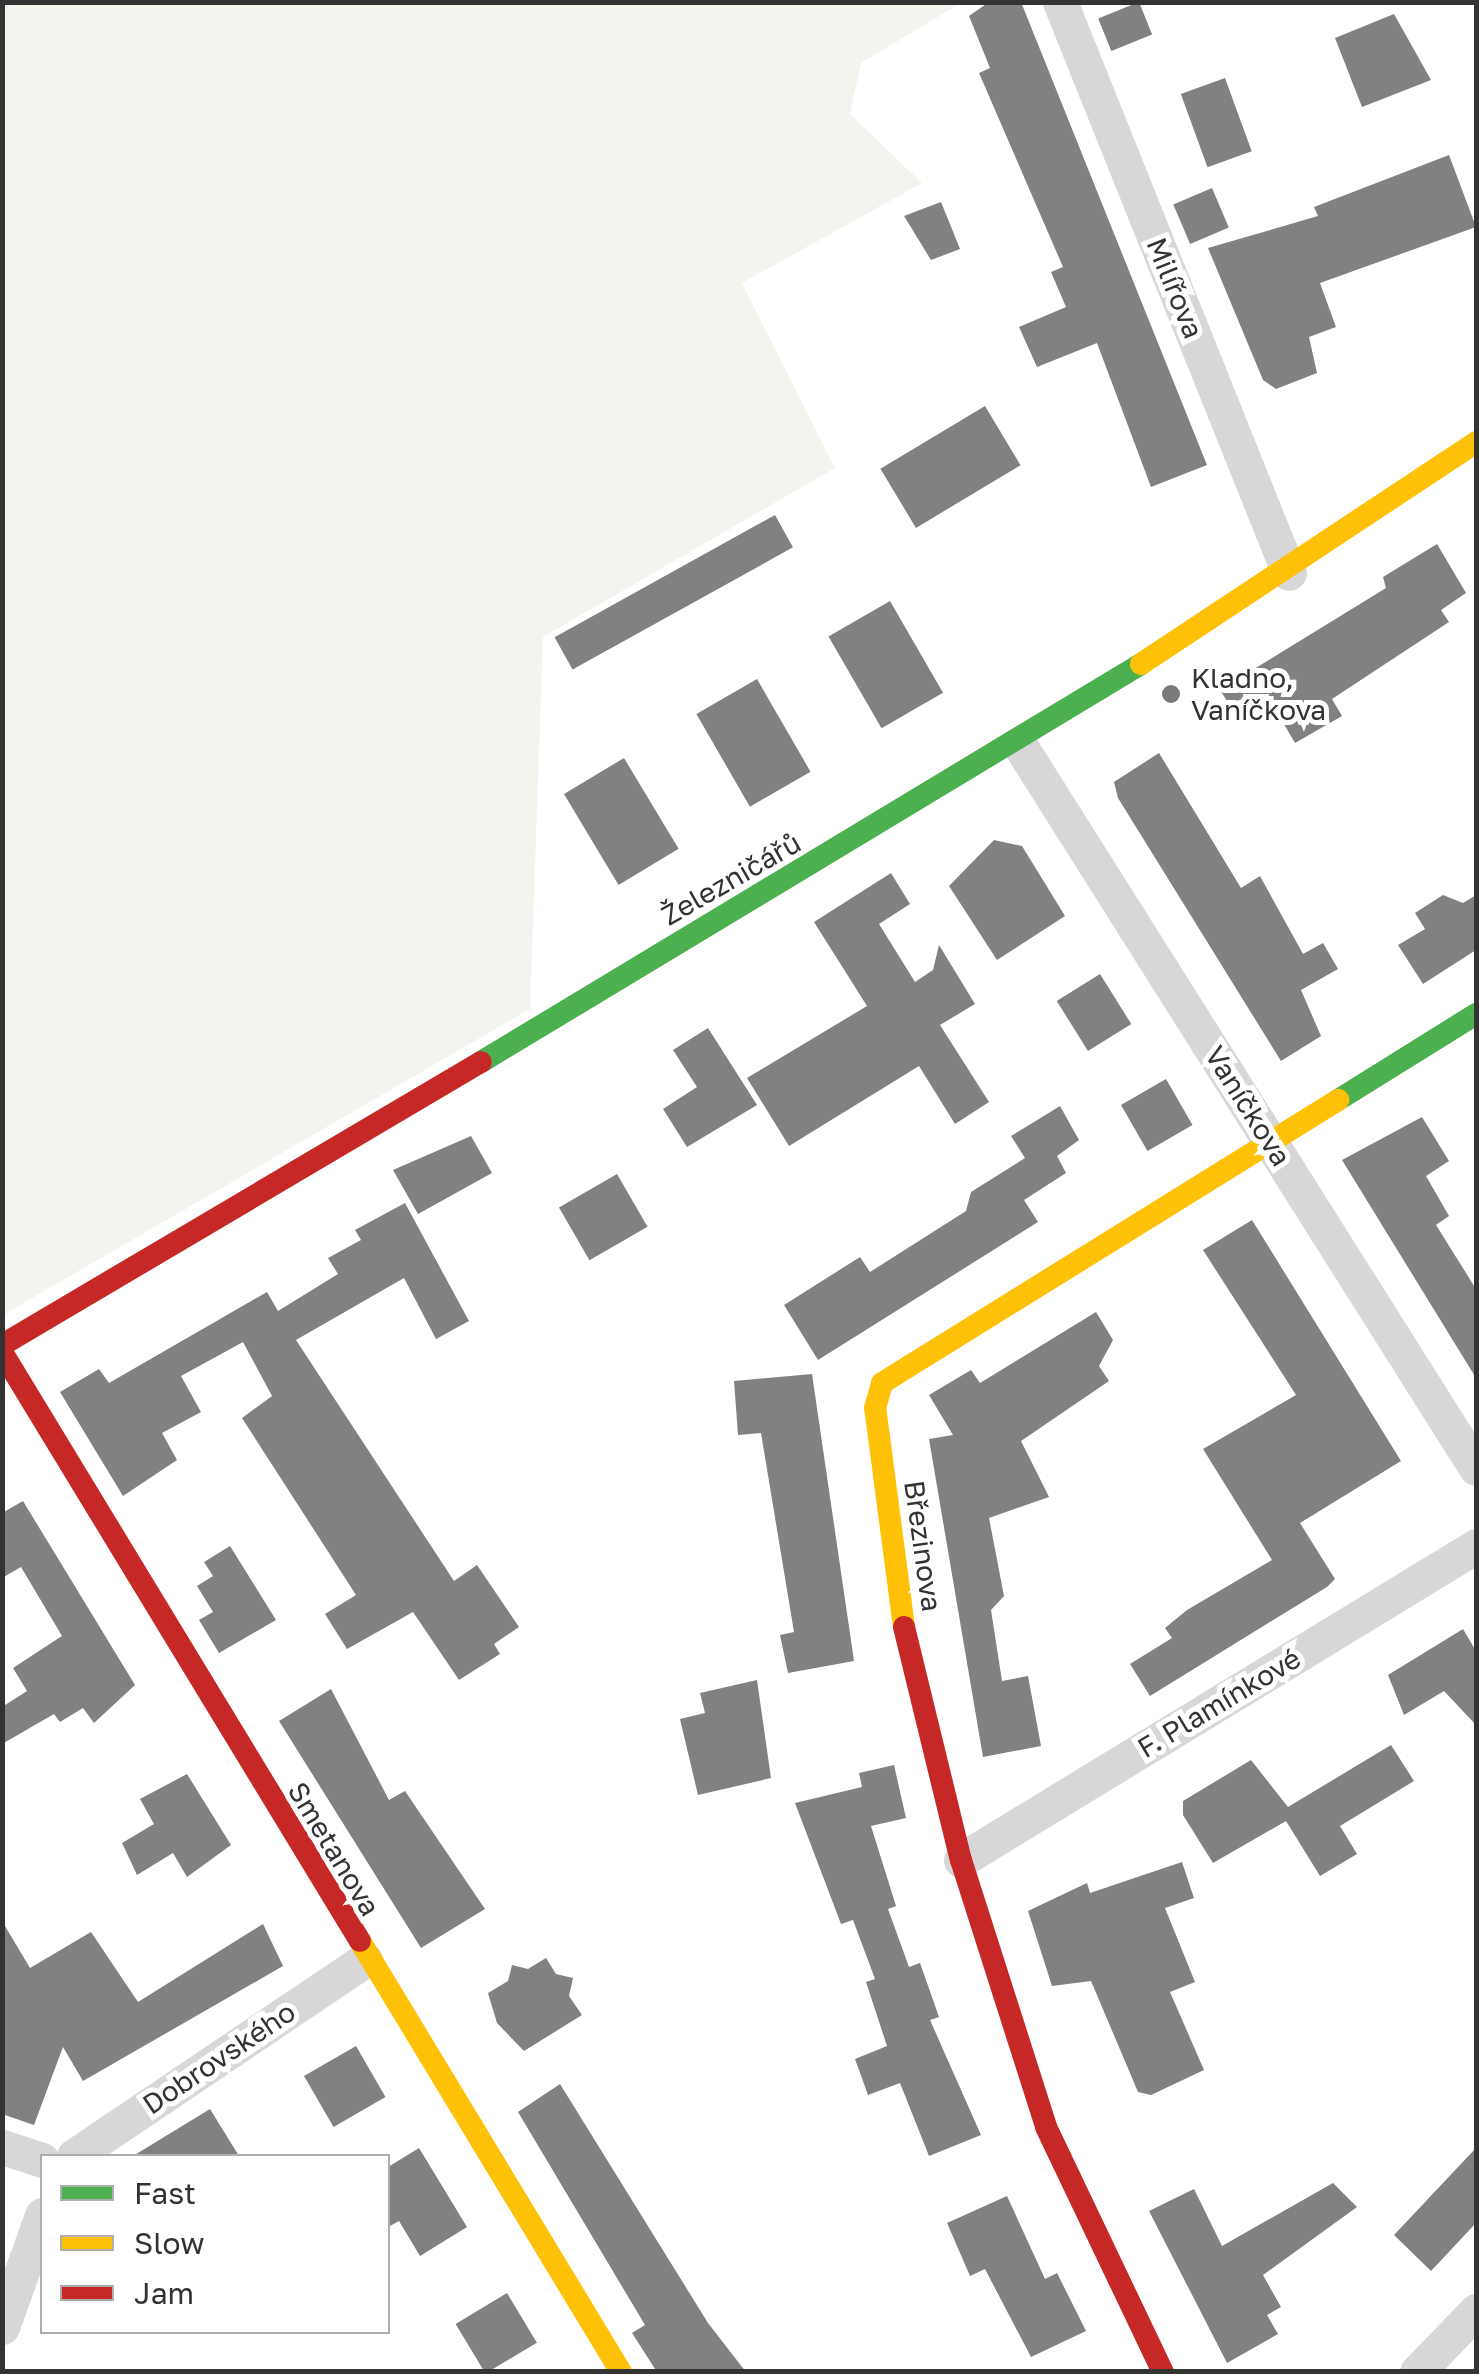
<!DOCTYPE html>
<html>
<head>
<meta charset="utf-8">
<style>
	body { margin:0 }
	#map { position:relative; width:1479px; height:2374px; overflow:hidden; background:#fff; font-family:"Golos Text",sans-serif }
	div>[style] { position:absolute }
	.green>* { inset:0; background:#f1f5ed }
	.building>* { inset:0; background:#818181; transform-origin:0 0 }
	.street>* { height:35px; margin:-17.5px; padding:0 17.5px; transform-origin:17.5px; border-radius:17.5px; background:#d7d7d7 }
	.fast>* { height:22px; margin:-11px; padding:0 11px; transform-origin:11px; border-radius:11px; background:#4caf50 }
	.slow>* { height:22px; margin:-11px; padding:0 11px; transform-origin:11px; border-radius:11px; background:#ffc107 }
	.jam>* { height:22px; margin:-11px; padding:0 11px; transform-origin:11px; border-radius:11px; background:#c62828 }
	.dots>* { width:28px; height:28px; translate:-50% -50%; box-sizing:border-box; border:5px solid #fff; border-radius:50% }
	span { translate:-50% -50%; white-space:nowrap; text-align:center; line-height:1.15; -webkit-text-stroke:10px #fff; paint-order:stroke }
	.street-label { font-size:28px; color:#333 }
	.poi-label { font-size:28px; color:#333 }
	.left { translate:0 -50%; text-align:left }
	.frame { position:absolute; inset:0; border:5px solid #333; pointer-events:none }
	.legend { position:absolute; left:40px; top:2154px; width:350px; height:180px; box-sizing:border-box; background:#fff; border:2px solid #adadad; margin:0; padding:12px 18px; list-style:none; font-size:30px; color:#333 }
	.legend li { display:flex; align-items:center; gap:20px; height:50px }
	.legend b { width:50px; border:2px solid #adadad }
</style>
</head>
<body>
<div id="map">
	<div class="green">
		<div style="clip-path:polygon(3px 3px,961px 3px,861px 63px,850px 114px,922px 183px,742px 283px,835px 468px,543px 637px,530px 1009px,3px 1315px)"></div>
	</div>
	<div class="building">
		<div style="clip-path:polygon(989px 2px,1021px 2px,1207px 465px,1151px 487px,1097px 343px,1037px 367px,1019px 327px,1066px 307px,1051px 272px,1063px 267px,979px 73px,990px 68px,969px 16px)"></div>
		<div style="left:1139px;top:2px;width:35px;height:44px;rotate:68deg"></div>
		<div style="clip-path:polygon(1394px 14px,1431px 80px,1362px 107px,1335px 38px)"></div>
		<div style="left:1225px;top:78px;width:78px;height:47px;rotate:70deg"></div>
		<div style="clip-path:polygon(1449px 155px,1476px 227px,1320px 283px,1336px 327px,1309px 337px,1317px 373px,1276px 389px,1263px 380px,1208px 248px,1318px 216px,1314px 207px)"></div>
		<div style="left:1212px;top:188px;width:43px;height:42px;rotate:67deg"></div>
		<div style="clip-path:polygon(941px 202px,960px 249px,931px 260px,904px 216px)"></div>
		<div style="left:985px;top:406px;width:69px;height:122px;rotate:59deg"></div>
		<div style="left:775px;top:515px;width:37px;height:252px;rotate:61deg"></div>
		<div style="clip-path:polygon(1437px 544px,1466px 593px,1441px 610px,1449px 622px,1332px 699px,1342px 716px,1295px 743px,1271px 702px,1239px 720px,1220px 690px,1386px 588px,1383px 577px)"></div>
		<div style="left:890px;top:601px;width:106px;height:71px;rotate:60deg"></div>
		<div style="left:757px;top:679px;width:107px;height:70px;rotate:60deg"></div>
		<div style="clip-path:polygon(1159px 753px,1241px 888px,1260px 876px,1303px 954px,1323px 943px,1338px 969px,1301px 990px,1321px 1036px,1281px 1061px,1118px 798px,1114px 782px)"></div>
		<div style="left:624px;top:758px;width:106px;height:70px;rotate:59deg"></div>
		<div style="clip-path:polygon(994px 840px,1022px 846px,1065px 916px,997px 960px,949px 886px)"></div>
		<div style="clip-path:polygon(891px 873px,910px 904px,879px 924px,915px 982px,933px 970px,939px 945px,975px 1004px,940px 1025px,989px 1102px,955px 1124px,919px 1066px,789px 1146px,747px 1078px,867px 1006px,814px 922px)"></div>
		<div style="clip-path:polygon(1443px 895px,1463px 903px,1476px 895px,1476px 950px,1423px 984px,1398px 945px,1425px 929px,1415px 913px)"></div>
		<div style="left:1100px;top:974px;width:59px;height:51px;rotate:58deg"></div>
		<div style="clip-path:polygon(708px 1028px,757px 1105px,687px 1147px,663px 1109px,697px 1087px,673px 1050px)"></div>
		<div style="left:1166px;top:1079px;width:53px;height:52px;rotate:60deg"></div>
		<div style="clip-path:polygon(1060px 1106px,1079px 1140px,1057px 1156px,1066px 1173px,1024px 1200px,1038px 1222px,818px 1360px,784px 1305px,860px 1257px,870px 1272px,966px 1211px,971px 1192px,1025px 1158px,1011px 1136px)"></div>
		<div style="clip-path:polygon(1422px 1117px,1449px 1161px,1426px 1176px,1449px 1216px,1436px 1225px,1476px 1289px,1476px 1378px,1342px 1160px)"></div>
		<div style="clip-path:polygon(471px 1136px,492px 1173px,418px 1214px,393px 1170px)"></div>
		<div style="left:617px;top:1174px;width:61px;height:67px;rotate:60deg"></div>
		<div style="clip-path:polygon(405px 1203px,469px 1321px,436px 1339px,404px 1278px,296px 1340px,454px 1581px,477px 1565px,519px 1627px,494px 1644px,500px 1654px,459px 1680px,413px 1612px,347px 1649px,325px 1614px,356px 1595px,242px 1418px,272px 1396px,243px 1342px,181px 1376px,201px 1412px,162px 1433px,177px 1460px,123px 1496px,60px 1392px,99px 1369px,109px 1383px,267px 1292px,278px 1311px,338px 1274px,328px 1258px,361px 1240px,355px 1230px)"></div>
		<div style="clip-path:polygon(1252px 1220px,1401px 1461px,1300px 1523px,1335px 1579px,1327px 1587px,1150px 1696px,1130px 1664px,1172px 1638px,1165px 1628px,1187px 1610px,1272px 1560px,1203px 1449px,1296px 1395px,1203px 1250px)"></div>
		<div style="clip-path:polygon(1096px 1312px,1113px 1340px,1099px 1366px,1109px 1381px,1021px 1441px,1049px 1497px,989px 1518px,1004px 1596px,991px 1610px,1002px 1681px,1028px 1676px,1041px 1746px,983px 1757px,929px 1439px,953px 1435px,929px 1395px,971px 1370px,980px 1383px)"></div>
		<div style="clip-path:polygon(812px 1374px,854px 1661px,788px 1673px,780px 1635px,794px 1632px,761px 1433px,738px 1435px,734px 1381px)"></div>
		<div style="clip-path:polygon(23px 1501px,135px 1685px,94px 1723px,83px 1708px,60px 1722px,54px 1714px,2px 1744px,2px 1707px,27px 1691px,13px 1668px,62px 1636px,21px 1567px,2px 1578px,2px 1513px)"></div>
		<div style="clip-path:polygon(230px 1546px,276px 1620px,219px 1653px,199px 1620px,213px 1612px,197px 1586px,213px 1576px,204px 1562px)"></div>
		<div style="clip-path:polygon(1463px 1629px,1476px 1651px,1476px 1725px,1444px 1691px,1404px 1715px,1388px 1675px)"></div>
		<div style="clip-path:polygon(757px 1680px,771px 1778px,698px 1795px,680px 1719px,705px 1713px,700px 1693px)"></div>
		<div style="clip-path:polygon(331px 1689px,389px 1800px,405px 1791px,485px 1909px,421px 1948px,279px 1721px)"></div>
		<div style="clip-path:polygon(1391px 1745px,1414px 1781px,1340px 1826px,1357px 1854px,1320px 1876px,1286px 1821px,1213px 1863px,1183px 1815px,1183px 1801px,1251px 1760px,1288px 1807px)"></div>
		<div style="clip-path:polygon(894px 1765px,906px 1818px,871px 1826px,896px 1906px,888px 1909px,909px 1967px,920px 1963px,939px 2017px,930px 2020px,981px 2135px,929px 2156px,900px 2083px,868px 2095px,855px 2059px,887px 2046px,866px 1982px,875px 1979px,853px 1920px,841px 1924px,795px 1803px,862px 1787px,859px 1773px)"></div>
		<div style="clip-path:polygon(187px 1774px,231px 1845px,187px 1877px,173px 1853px,137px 1875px,122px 1843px,154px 1824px,140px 1799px)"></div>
		<div style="clip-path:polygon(1182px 1862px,1194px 1898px,1165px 1908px,1195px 1982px,1170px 1992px,1204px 2070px,1151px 2095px,1138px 2092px,1091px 1981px,1052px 1986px,1028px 1911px,1087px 1883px,1090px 1893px)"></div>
		<div style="clip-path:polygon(2px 1921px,30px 1968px,91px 1932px,138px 2002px,263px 1924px,283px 1966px,83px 2081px,63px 2047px,34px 2125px,2px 2114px)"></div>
		<div style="clip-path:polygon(546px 1958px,556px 1974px,573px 1978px,569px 1996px,582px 2015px,524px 2051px,497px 2023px,488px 1993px,508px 1981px,512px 1965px,528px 1969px)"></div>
		<div style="left:356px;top:2046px;width:59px;height:60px;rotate:60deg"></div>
		<div style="clip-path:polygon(560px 2084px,708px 2323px,746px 2372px,657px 2372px,632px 2333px,645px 2325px,518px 2112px)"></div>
		<div style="clip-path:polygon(210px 2109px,239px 2156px,133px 2156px)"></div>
		<div style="clip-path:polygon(419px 2148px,467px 2227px,420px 2256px,399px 2221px,388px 2227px,388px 2167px)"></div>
		<div style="clip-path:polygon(1476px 2148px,1476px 2223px,1431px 2271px,1394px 2235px)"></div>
		<div style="clip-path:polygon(1333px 2183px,1357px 2207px,1263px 2275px,1281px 2307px,1267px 2315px,1278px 2334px,1227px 2363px,1149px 2211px,1194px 2189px,1222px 2246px)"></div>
		<div style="clip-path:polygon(1007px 2196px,1045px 2279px,1057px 2273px,1086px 2331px,1031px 2357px,985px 2269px,970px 2276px,947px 2223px)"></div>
		<div style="left:507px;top:2293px;width:58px;height:60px;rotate:59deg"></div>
	</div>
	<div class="street">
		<div style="left:1060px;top:2px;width:615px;rotate:68.15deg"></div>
		<div style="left:1019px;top:744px;width:856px;rotate:57.74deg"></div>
		<div style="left:961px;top:1860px;width:603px;rotate:-31.37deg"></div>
		<div style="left:2px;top:2147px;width:42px;rotate:18deg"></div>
		<div style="left:74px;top:2156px;width:351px;rotate:-34deg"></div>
		<div style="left:2px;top:2327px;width:119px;rotate:-70.3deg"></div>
		<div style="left:1417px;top:2372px;width:85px;rotate:-46deg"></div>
	</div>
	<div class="fast">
		<div style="left:481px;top:1062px;width:771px;rotate:-31.09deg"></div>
		<div style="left:1338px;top:1100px;width:163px;rotate:-31.9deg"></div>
	</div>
	<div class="slow">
		<div style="left:1141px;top:664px;width:402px;rotate:-33.5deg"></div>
		<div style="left:904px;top:1627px;width:221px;rotate:-97.5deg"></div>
		<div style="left:875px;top:1408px;width:26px;rotate:-74deg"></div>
		<div style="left:882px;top:1383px;width:537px;rotate:-31.82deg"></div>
		<div style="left:360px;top:1941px;width:504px;rotate:58.8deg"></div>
	</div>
	<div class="jam">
		<div style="left:2px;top:1345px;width:556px;rotate:-30.58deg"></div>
		<div style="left:2px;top:1352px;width:689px;rotate:58.71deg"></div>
		<div style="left:904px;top:1627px;width:240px;rotate:76.3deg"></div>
		<div style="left:961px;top:1860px;width:280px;rotate:72.3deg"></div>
		<div style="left:1046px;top:2127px;width:272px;rotate:64.5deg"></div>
	</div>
	<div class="dots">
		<div style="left:1171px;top:694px;background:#7a7a7a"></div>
	</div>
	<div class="street-label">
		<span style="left:1175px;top:288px;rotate:68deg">Milířova</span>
		<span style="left:731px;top:879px;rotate:-30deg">Železničářů</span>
		<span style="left:1248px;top:1106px;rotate:58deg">Vaníčkova</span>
		<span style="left:923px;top:1546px;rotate:82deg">Březinova</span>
		<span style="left:1219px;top:1703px;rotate:-31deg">F. Plamínkové</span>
		<span style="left:334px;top:1849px;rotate:59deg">Smetanova</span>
		<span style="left:219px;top:2058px;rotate:-34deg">Dobrovského</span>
	</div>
	<div class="poi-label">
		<span class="left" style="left:1191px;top:694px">Kladno,<br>Vaníčkova</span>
	</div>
	<div class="frame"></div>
	<ul class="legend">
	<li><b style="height:12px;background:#4caf50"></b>Fast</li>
	<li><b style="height:12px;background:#ffc107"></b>Slow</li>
	<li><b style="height:12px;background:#c62828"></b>Jam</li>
	</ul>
</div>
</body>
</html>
